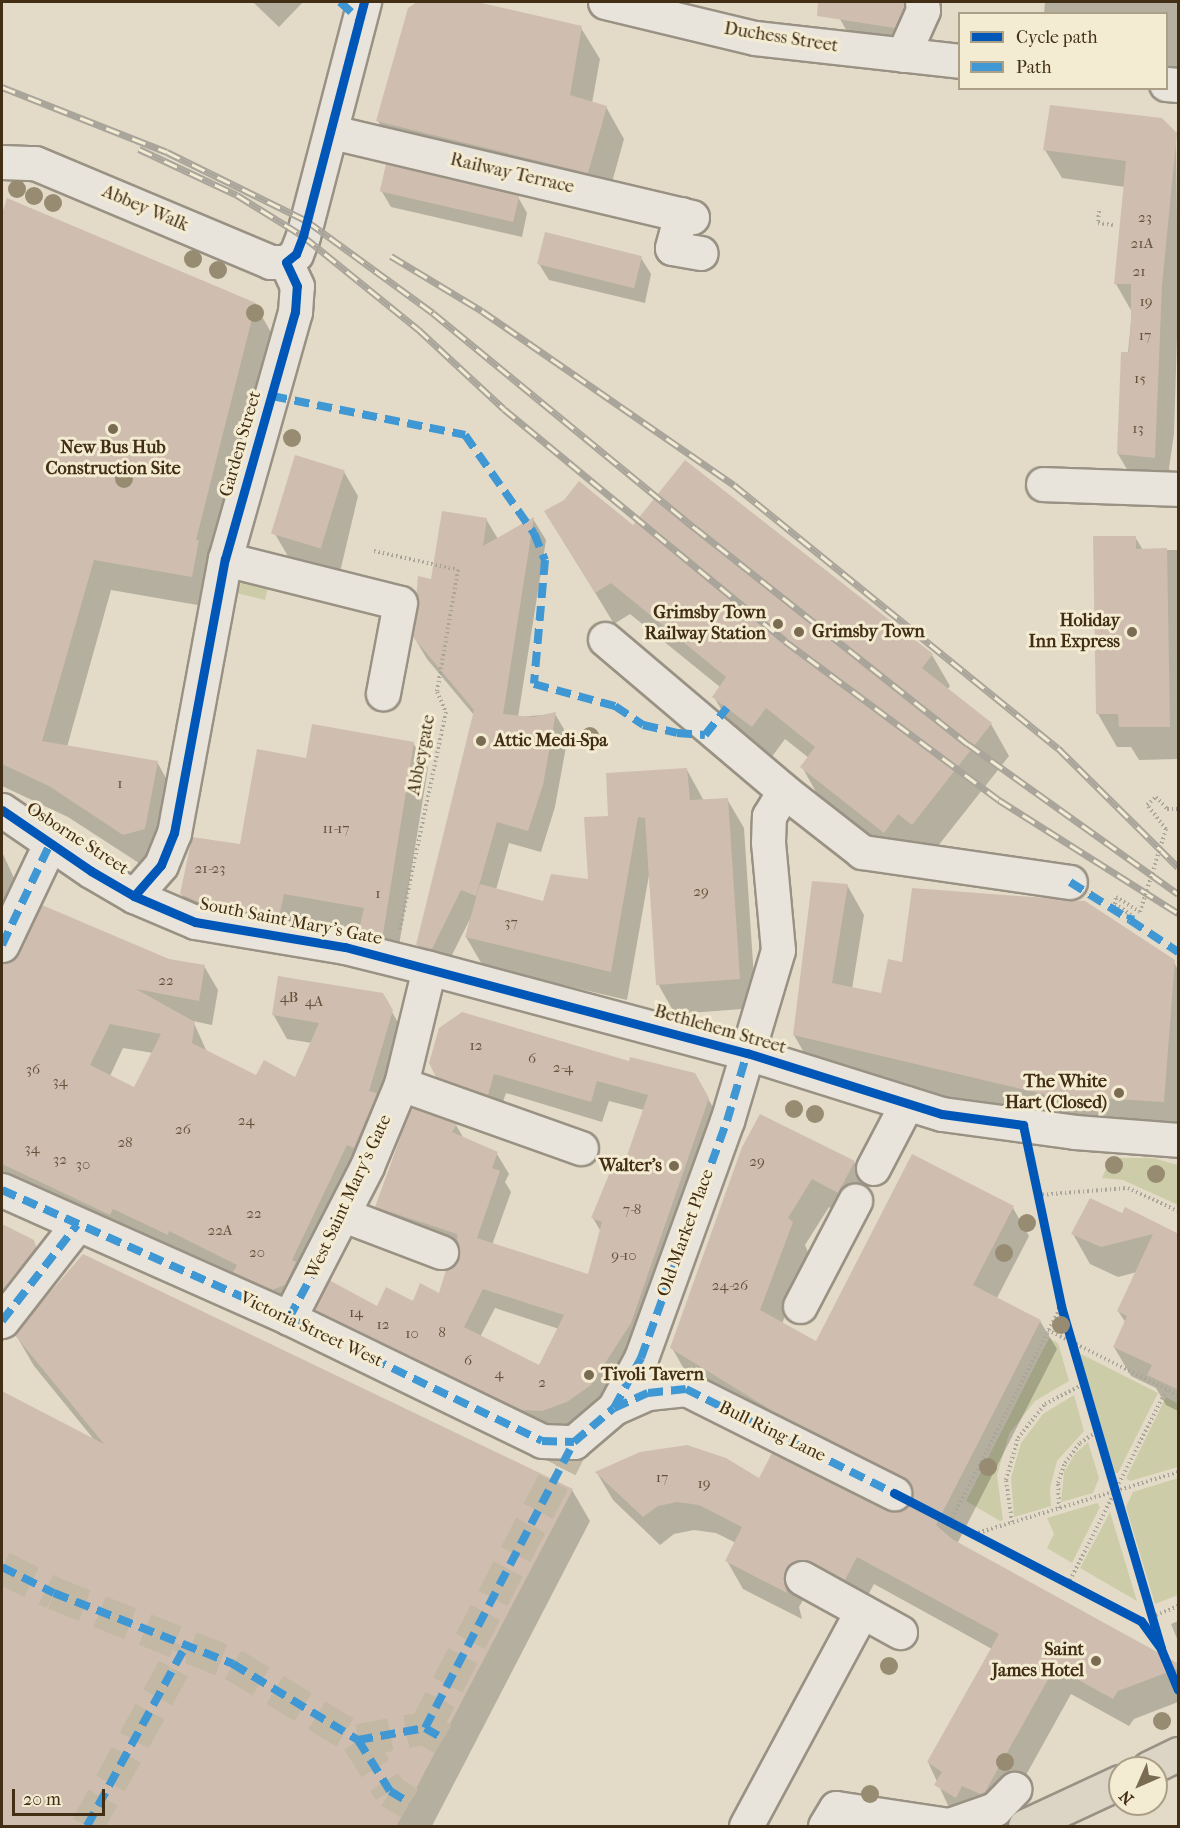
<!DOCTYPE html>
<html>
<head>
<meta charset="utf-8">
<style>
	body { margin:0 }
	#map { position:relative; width:1180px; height:1828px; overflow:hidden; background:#e3dbc7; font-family:"IM FELL French Canon",serif }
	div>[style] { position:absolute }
	.green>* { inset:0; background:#cccda8 }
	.shadow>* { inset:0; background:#0003 }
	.building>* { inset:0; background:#cfbeaf; transform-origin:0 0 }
	.minor-tunnel>* { height:33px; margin-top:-16.5px; transform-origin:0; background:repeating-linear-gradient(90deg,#c3b8a3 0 33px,transparent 0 49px) }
	.path>* { height:4px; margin-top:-2px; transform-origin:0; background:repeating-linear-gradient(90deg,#aaa59b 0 1.5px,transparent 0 4.5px) }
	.roads { filter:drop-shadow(2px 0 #999284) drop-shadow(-2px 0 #999284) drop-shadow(0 2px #999284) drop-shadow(0 -2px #999284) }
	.minor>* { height:33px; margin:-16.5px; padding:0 16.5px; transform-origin:16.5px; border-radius:16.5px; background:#e8e4db }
	.major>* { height:33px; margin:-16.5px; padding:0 16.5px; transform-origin:16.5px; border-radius:16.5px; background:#dcd4c5 }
	.rail>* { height:7px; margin-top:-3.5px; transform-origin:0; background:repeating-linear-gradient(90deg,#f4ebd3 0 14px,#aaa59b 0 28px); box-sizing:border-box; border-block:2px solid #aaa59b }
	.path-bridge>* { height:4px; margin-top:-2px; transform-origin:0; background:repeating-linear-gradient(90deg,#aaa59b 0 1.5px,transparent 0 4.5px) }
	.quiet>* { height:8px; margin-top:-4px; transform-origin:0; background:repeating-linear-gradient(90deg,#3f97d3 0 15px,transparent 0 23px) }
	.cycleway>* { height:9px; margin:-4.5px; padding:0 4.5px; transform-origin:4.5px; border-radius:4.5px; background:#0057b8 }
	.trees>* { width:18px; height:18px; margin:-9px; border-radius:50%; background:#978c72 }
	.dots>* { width:16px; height:16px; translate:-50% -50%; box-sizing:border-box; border:3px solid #f4ebd3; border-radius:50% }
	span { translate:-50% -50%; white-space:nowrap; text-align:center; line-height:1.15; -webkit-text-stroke:6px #f4ebd3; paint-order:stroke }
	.number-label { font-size:15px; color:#64523b }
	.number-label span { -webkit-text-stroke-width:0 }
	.street-label { font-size:18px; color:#412e14 }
	.poi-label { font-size:18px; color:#412e14; font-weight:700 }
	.right { translate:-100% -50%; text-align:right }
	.left { translate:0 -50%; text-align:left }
	.frame { position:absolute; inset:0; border:3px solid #412e14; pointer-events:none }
	.legend { position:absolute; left:958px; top:12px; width:210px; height:78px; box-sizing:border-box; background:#f4ebd3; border:2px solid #ac9f87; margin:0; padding:8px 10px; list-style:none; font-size:18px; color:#412e14 }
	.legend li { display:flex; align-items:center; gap:12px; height:30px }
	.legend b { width:30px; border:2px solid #ac9f87 }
	.north { position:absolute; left:1108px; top:1756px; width:60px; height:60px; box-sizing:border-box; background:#f4ebd3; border:2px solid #ac9f87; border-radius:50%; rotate:225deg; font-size:16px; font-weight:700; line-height:24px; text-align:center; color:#412e14 }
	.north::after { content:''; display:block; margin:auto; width:21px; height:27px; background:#7a6b53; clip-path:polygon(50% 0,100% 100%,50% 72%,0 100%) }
	.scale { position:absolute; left:12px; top:1789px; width:93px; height:27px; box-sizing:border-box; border:3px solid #412e14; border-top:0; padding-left:8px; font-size:18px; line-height:21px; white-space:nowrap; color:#412e14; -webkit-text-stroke:4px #f4ebd3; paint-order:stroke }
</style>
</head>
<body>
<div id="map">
	<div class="green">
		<div style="clip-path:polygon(243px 579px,270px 579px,265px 600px,236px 593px)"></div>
		<div style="clip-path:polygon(1111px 1158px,1153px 1158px,1178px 1165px,1178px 1205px,1123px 1180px,1102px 1178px)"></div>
		<div style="clip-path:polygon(1049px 1338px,1058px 1343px,1069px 1381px,1035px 1401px,1009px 1434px,997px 1475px,1003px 1520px,1000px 1521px,966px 1501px)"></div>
		<div style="clip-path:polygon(1079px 1353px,1158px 1393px,1118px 1473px,1115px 1473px)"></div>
		<div style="clip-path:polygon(1074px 1395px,1084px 1431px,1057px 1461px,1050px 1488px,1051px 1506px,1014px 1517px,1011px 1478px,1021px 1443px,1043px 1414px)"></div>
		<div style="clip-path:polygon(1166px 1397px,1178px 1404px,1178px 1467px,1130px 1481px,1126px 1478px)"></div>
		<div style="clip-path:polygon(1088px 1442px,1099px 1478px,1093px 1493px,1061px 1502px,1064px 1472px,1075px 1454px)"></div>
		<div style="clip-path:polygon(1178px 1478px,1178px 1595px,1155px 1604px,1126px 1507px,1133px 1492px)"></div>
		<div style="clip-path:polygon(1097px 1503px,1100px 1507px,1072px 1563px,1047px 1548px,1054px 1534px,1047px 1518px)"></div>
		<div style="clip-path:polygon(1110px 1512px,1137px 1601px,1080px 1568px)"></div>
	</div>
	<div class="shadow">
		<div style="clip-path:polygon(253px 2px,303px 2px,279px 27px)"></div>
		<div style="clip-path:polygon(419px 2px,470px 2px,581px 28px,600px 59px,592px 103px,606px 107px,624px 139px,606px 204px,396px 152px,378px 121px,410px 9px)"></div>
		<div style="clip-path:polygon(843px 2px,910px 2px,924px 25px,858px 51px,840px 19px)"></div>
		<div style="clip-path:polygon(1045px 2px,1178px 2px,1178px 93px,1144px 88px,1166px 88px,1166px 14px,1044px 14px)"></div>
		<div style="clip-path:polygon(1176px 134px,1178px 304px,1174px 434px,1169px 468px,1173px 487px,1135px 483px,1118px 454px,1132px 312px,1116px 284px,1125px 187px,1062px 178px,1045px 150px)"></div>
		<div style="clip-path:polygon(381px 190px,518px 197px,527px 213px,522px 237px,391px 207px)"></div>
		<div style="clip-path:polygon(7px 200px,255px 304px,273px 336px,209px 607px,111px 590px,67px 747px,157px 762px,175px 794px,162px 860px,142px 865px,68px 817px,2px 786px,2px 219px)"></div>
		<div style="clip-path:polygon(641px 258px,651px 274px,645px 303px,549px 280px,539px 264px)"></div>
		<div style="clip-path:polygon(344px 472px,358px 496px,340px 572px,289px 558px,275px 534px)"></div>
		<div style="clip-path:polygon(486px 519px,498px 539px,533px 519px,546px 540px,518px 717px,555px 714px,568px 736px,555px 807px,541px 852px,509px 843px,496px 890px,544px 903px,590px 881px,610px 817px,687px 770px,704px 801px,727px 799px,744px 828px,756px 1008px,675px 1014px,658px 984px,649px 875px,627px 1000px,483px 966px,466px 937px,470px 919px,444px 971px,431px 967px,418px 945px,474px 715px,427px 659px,414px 637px,433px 581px)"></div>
		<div style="clip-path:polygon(633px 527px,932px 655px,950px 686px,947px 690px,991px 724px,1009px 756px,930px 856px,902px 864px,820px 799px,802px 767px,809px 758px,785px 739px,771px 758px,732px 728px,714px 697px,720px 687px,630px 614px,614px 624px,565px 543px)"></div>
		<div style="clip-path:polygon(1135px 537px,1143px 550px,1178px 550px,1178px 759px,1139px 760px,1131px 747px,1117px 747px,1098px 714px)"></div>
		<div style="clip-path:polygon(413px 743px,428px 768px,397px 958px,375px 954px,361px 930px,298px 919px,293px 942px,196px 919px,181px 893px,241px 846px,307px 760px)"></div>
		<div style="clip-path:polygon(2px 852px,20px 891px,2px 959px)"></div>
		<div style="clip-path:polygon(847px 885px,864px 915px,852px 989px,882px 995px,903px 964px,1174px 962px,1178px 970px,1178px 1131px,1065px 1125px,811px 1065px,794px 1035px)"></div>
		<div style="clip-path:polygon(evenodd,168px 961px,204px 966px,218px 990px,212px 1025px,193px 1021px,207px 1052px,256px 1077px,296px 1079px,312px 1043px,287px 1039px,273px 1014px,382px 995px,406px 1036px,298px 1310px,2px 1181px,2px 965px,168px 961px,123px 1048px,153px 1053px,135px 1089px,110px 1076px,123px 1048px)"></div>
		<div style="clip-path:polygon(evenodd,431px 1063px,630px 1063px,694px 1075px,720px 1119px,642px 1343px,602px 1405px,578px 1422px,554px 1430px,328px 1330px,316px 1309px,378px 1308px,439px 1295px,460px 1260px,459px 1250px,388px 1227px,376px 1206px,456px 1125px,464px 1139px,497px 1154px,509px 1174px,505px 1182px,511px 1192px,492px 1245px,589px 1275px,601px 1232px,593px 1218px,625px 1166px,644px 1110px,609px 1101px,602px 1122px,506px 1093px,499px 1114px,450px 1097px,431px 1063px,495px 1308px,559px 1329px,540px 1367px,480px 1337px,495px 1308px)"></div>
		<div style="clip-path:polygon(743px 1147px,854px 1162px,870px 1190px,854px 1221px,829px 1207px,805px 1245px,808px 1252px,782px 1324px,817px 1343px,1013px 1208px,1029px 1236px,997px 1298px,1040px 1321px,1057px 1349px,957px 1544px,1178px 1665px,1178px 1702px,1134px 1719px,1129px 1726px,1071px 1694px,1001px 1820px,952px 1814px,928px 1762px,992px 1649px,874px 1584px,861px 1608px,809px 1590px,799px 1607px,802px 1619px,743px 1589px,727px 1561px,736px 1543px,716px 1533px,694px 1530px,674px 1534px,660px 1545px,613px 1500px,597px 1473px,759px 1480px,896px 1513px,912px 1503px,789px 1439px,688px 1376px,672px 1348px)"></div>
		<div style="clip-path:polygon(1123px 1215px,1178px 1235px,1178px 1411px,1166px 1405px,1156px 1388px,1131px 1376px,1114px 1347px,1126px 1323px,1118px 1311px,1137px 1272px,1118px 1277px,1090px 1264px,1073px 1234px)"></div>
		<div style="clip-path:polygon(2px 1226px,33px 1241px,53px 1278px,2px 1343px,2px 1293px,29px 1258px,2px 1288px)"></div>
		<div style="clip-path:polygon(16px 1335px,572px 1490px,590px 1521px,432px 1826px,2px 1826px,2px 1392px,96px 1442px,34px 1366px)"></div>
		<div style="clip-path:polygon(1178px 1621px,1178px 1641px,1171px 1624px)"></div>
	</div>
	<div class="building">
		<div style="clip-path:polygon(417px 2px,477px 2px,582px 26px,570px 95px,607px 106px,588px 173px,376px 121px,408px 8px)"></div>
		<div style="clip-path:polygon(818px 2px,904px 2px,904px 7px,895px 28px,817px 16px)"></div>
		<div style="clip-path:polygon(1050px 105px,1162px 118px,1177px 133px,1162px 285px,1155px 458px,1117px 454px,1121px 352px,1129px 352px,1131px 319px,1131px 284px,1114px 284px,1126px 161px,1043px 150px)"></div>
		<div style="left:386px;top:164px;width:137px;height:28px;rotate:13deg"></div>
		<div style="clip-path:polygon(7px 198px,256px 303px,196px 540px,199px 540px,192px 577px,94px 560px,42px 741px,158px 761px,145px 829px,123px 835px,49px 786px,2px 764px,2px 214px)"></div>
		<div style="left:545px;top:232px;width:100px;height:33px;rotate:14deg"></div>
		<div style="left:295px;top:455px;width:52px;height:82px;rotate:17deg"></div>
		<div style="clip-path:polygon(685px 460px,933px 654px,922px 668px,992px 723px,912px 825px,898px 814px,884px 833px,800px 767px,815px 747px,766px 708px,752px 727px,712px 697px,726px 677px,611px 583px,595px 593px,544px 511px,564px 500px,579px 481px,633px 525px)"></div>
		<div style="clip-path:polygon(442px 511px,487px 518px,483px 546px,534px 517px,503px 714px,533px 717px,556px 712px,543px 785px,528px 831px,497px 822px,476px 896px,461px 890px,432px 949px,416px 945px,474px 710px,413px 637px,418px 576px,431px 579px)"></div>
		<div style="clip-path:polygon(1093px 536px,1136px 536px,1136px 549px,1167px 548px,1170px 727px,1119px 727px,1118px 714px,1096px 714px)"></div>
		<div style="clip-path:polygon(312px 724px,414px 742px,383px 934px,359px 929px,364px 908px,284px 894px,279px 917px,206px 905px,180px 894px,192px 837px,240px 844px,257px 749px,306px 758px)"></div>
		<div style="clip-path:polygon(687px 768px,690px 800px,728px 798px,740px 979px,656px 985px,645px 818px,638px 817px,611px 972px,465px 937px,480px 884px,543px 901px,551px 874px,588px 879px,584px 817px,608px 816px,606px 773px)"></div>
		<div style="clip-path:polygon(812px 881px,848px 884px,832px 983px,881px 993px,888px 959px,902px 962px,912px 888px,1085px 901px,1175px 960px,1164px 1102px,1047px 1095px,793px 1035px)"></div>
		<div style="clip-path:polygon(evenodd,42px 905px,169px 959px,205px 965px,199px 1001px,136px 989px,195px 1022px,192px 1043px,256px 1075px,264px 1060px,295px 1077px,319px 1023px,272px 1015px,278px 976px,383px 993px,393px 1010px,369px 1091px,377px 1093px,354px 1148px,347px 1145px,292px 1260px,296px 1262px,285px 1285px,272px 1290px,233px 1272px,237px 1265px,169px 1231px,168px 1235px,113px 1209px,110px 1215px,2px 1164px,2px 963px,19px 954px,42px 905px,110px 1024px,161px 1034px,134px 1087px,90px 1065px,110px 1024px)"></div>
		<div style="clip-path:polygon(evenodd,462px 1012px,629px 1061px,630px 1057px,695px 1073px,709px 1098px,631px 1323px,591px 1385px,567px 1402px,542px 1411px,522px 1410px,314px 1310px,329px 1280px,377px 1306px,386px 1287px,413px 1301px,420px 1283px,439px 1293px,446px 1270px,458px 1259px,457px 1234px,375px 1207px,411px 1108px,457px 1124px,452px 1132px,498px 1152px,492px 1168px,500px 1171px,477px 1238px,588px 1274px,602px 1222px,591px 1218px,615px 1160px,624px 1164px,648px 1095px,597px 1081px,591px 1102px,494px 1074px,488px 1095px,436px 1077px,429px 1063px,439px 1028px,462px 1012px,483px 1289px,564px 1315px,539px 1365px,464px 1327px,483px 1289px)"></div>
		<div style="clip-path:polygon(760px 1114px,855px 1161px,838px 1193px,812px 1179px,788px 1218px,793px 1222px,760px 1310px,816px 1341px,912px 1154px,1014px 1206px,973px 1285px,1041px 1320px,936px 1525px,952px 1539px,1179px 1664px,1179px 1668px,1118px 1691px,1113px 1699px,1055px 1667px,985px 1792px,980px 1794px,962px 1786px,956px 1798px,934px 1785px,942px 1772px,927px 1762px,999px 1634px,857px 1557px,845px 1580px,810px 1561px,793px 1562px,783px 1578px,787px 1593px,725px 1561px,742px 1527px,699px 1505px,677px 1502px,658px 1506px,643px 1517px,595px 1472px,640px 1452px,687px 1445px,726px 1458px,759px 1478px,772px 1453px,886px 1510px,904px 1509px,911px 1501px,910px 1483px,902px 1476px,771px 1410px,670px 1348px,742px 1147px)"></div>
		<div style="clip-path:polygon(1090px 1198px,1122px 1213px,1125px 1207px,1179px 1234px,1179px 1390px,1147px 1375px,1152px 1365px,1113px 1347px,1127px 1316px,1117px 1311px,1153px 1234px,1101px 1247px,1071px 1234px)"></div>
		<div style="clip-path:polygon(2px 1224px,34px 1240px,36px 1247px,2px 1291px)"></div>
		<div style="clip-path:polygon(83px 1254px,573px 1489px,396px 1827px,2px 1827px,2px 1391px,104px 1444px,14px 1334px)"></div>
	</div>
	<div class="minor-tunnel">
		<div style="left:2px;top:1567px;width:58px;rotate:26.6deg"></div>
		<div style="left:54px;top:1593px;width:193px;rotate:21.6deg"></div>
		<div style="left:233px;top:1664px;width:146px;rotate:31.3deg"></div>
		<div style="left:358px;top:1740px;width:60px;rotate:57.9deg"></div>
		<div style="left:390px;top:1791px;width:23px;rotate:31deg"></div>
		<div style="left:425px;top:1728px;width:322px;rotate:-62.5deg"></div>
		<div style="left:358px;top:1740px;width:68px;rotate:-10.2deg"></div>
		<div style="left:425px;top:1728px;width:21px;rotate:31deg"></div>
		<div style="left:87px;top:1826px;width:204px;rotate:-61.3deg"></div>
	</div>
	<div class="path">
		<div style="left:1099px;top:211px;width:12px;rotate:95deg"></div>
		<div style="left:1098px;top:223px;width:15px;rotate:8deg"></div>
		<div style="left:374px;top:551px;width:86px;rotate:12.7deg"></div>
		<div style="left:458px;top:570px;width:124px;rotate:99.8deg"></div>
		<div style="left:437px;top:692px;width:22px;rotate:66deg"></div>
		<div style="left:446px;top:712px;width:222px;rotate:102deg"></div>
		<div style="left:1166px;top:829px;width:31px;rotate:-128deg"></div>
		<div style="left:1147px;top:805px;width:12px;rotate:-42deg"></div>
		<div style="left:1156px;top:797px;width:16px;rotate:47deg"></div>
		<div style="left:1167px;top:809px;width:11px"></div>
		<div style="left:1131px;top:915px;width:19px;rotate:-145deg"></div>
		<div style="left:1115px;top:904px;width:7px;rotate:-82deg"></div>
		<div style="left:1116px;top:897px;width:28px;rotate:32deg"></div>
		<div style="left:1038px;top:1195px;width:90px;rotate:-4.4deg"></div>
		<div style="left:1128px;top:1188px;width:55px;rotate:24.7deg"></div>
		<div style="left:1048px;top:1330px;width:145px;rotate:26.6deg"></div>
		<div style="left:1059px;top:1508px;width:25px;rotate:-92deg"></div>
		<div style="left:1058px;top:1483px;width:21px;rotate:-71deg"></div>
		<div style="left:1065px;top:1463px;width:25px;rotate:-53deg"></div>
		<div style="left:1080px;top:1443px;width:22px;rotate:-34deg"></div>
		<div style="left:950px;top:1522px;width:243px;rotate:-62.8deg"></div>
		<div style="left:1012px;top:1522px;width:42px;rotate:-98.1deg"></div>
		<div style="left:1006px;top:1480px;width:44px;rotate:-74.1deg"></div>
		<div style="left:1018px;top:1438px;width:43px;rotate:-51.5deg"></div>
		<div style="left:1045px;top:1404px;width:44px;rotate:-27.1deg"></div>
		<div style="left:974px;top:1534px;width:213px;rotate:-16.9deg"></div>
		<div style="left:1068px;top:1584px;width:219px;rotate:-63.1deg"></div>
		<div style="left:1152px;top:1617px;width:28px;rotate:-23deg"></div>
	</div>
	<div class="roads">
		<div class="minor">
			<div style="left:605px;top:2px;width:154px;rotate:13.5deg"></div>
			<div style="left:755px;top:38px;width:206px;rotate:6.4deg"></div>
			<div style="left:903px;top:55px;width:49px;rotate:-66deg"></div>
			<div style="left:923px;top:10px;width:8px;rotate:-97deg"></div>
			<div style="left:1166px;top:84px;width:12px;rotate:5deg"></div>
			<div style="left:332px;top:132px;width:370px;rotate:13.3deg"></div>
			<div style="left:2px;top:162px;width:33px;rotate:2deg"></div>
			<div style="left:35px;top:163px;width:255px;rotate:22.8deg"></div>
			<div style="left:270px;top:262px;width:16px"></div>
			<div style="left:681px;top:214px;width:35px;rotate:105deg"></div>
			<div style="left:672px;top:248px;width:29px;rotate:10deg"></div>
			<div style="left:1043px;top:484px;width:135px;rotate:2.1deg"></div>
			<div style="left:225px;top:559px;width:180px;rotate:14.1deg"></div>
			<div style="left:400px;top:603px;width:92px;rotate:100.7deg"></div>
			<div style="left:605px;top:639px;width:235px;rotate:40.3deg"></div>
			<div style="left:784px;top:791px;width:99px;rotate:38deg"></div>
			<div style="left:862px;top:852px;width:210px;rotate:8.2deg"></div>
			<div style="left:2px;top:810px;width:108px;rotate:34.4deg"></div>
			<div style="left:91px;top:871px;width:50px;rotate:30.2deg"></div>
			<div style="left:134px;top:896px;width:66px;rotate:23.1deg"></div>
			<div style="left:195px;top:922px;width:152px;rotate:9.5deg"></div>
			<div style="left:345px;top:947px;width:87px;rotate:14deg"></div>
			<div style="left:429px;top:968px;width:329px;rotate:15deg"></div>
			<div style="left:747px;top:1053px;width:204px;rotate:17.4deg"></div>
			<div style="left:942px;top:1114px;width:134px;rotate:7.7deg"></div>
			<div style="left:1075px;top:1132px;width:103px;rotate:4.4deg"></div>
			<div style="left:134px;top:896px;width:41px;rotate:-48.9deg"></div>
			<div style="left:161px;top:865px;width:35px;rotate:-68deg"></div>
			<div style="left:174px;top:833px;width:279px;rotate:-79.5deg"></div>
			<div style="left:225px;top:559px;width:257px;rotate:-74.2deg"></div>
			<div style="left:295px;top:312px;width:26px;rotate:-86deg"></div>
			<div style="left:297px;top:286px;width:26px;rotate:-115deg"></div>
			<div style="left:286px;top:262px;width:13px;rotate:-39deg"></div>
			<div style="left:296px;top:254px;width:19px;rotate:-69deg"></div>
			<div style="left:303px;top:236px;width:242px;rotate:-75.4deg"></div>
			<div style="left:2px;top:945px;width:114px;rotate:-64.6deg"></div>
			<div style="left:401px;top:1084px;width:191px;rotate:19.6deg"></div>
			<div style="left:873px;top:1168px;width:73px;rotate:-62.4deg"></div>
			<div style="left:2px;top:1190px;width:314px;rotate:24deg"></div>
			<div style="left:289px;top:1318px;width:281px;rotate:25.9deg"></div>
			<div style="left:542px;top:1441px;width:32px;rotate:2deg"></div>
			<div style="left:574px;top:1442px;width:52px;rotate:-40.4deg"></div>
			<div style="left:614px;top:1408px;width:37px;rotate:-24deg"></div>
			<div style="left:648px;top:1393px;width:38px;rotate:-6deg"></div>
			<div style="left:686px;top:1389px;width:233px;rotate:26.6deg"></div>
			<div style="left:344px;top:1215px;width:104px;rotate:20.9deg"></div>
			<div style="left:800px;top:1306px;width:119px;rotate:-62.4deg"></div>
			<div style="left:289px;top:1318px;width:171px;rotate:-62.8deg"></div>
			<div style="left:367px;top:1166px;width:89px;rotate:-67.5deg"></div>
			<div style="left:401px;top:1084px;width:119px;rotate:-76.4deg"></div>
			<div style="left:2px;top:1321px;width:122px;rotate:-52deg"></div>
			<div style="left:614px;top:1408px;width:57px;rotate:-61.6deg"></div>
			<div style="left:641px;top:1358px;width:252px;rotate:-70.1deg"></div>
			<div style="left:727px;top:1121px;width:178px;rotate:-73.4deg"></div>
			<div style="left:778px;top:950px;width:108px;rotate:-95.3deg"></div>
			<div style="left:768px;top:842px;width:26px;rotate:-88deg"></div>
			<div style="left:769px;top:816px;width:29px;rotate:-59deg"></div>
			<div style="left:802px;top:1578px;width:112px;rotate:28.9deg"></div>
			<div style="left:746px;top:1826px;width:244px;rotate:-61.7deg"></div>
			<div style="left:825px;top:1826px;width:21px;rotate:-59deg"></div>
			<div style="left:836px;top:1808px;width:114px;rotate:8.6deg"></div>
			<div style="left:949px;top:1825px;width:49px;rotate:-19.2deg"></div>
			<div style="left:995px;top:1809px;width:28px;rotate:-46deg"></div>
		</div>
		<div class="major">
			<div style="left:1149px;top:1768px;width:32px;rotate:-26deg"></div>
			<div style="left:1025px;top:1826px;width:105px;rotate:-24.9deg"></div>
		</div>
	</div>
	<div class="rail">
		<div style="left:2px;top:87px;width:177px;rotate:21.5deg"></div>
		<div style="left:167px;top:152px;width:156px;rotate:26.2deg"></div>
		<div style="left:307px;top:221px;width:156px;rotate:36.1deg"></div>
		<div style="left:433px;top:313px;width:339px;rotate:39.4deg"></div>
		<div style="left:695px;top:528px;width:348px;rotate:38.4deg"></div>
		<div style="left:968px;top:744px;width:258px;rotate:35.5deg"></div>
		<div style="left:139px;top:149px;width:108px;rotate:25.1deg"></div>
		<div style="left:237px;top:195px;width:78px;rotate:31.8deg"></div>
		<div style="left:303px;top:236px;width:148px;rotate:39deg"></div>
		<div style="left:418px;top:329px;width:117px;rotate:42.9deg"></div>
		<div style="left:504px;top:409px;width:364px;rotate:39.5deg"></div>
		<div style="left:785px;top:641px;width:267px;rotate:36.6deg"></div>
		<div style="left:999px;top:800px;width:212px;rotate:32.3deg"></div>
		<div style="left:391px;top:256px;width:106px;rotate:31.1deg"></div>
		<div style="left:482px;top:311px;width:306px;rotate:34.6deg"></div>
		<div style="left:734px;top:485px;width:417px;rotate:39.1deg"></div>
		<div style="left:1058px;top:748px;width:169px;rotate:44.8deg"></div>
	</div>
	<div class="path-bridge">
		<div style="left:1140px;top:912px;width:87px;rotate:-72.6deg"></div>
	</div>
	<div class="quiet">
		<div style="left:340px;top:2px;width:24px;rotate:42deg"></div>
		<div style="left:272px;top:396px;width:197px;rotate:11.4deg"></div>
		<div style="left:465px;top:435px;width:120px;rotate:54.9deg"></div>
		<div style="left:534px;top:533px;width:29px;rotate:68deg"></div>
		<div style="left:545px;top:560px;width:124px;rotate:95.1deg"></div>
		<div style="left:534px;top:684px;width:84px;rotate:15.2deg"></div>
		<div style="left:615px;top:706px;width:34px;rotate:34deg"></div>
		<div style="left:643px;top:725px;width:35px;rotate:13deg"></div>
		<div style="left:677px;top:733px;width:28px;rotate:4deg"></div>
		<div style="left:705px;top:735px;width:35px;rotate:-51deg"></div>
		<div style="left:1070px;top:882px;width:71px;rotate:32.3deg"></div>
		<div style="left:1130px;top:920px;width:5px;rotate:-79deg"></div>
		<div style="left:1130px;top:920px;width:58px;rotate:33.7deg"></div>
		<div style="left:2px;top:945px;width:114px;rotate:-64.6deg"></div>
		<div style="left:2px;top:1190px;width:314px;rotate:24deg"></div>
		<div style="left:289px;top:1318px;width:281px;rotate:25.9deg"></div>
		<div style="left:542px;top:1441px;width:32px;rotate:2deg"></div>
		<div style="left:574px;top:1442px;width:52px;rotate:-40.4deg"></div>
		<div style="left:614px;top:1408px;width:37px;rotate:-24deg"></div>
		<div style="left:648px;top:1393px;width:38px;rotate:-6deg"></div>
		<div style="left:686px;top:1389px;width:233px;rotate:26.6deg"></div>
		<div style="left:289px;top:1318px;width:47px;rotate:-61.8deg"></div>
		<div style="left:2px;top:1321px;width:122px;rotate:-52deg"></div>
		<div style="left:614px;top:1408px;width:57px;rotate:-61.6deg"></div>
		<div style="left:641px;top:1358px;width:252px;rotate:-70.1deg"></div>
		<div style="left:727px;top:1121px;width:71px;rotate:-73.6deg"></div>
		<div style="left:2px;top:1567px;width:58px;rotate:26.6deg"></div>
		<div style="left:54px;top:1593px;width:193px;rotate:21.6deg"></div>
		<div style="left:233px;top:1664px;width:146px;rotate:31.3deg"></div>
		<div style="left:358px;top:1740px;width:60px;rotate:57.9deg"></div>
		<div style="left:390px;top:1791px;width:23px;rotate:31deg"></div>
		<div style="left:425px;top:1728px;width:322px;rotate:-62.5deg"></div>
		<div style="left:358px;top:1740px;width:68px;rotate:-10.2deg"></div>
		<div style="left:425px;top:1728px;width:22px;rotate:30deg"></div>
		<div style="left:87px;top:1826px;width:204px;rotate:-61.3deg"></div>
	</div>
	<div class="cycleway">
		<div style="left:2px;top:810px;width:108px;rotate:34.4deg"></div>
		<div style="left:91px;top:871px;width:50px;rotate:30.2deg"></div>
		<div style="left:134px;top:896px;width:66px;rotate:23.1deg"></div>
		<div style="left:195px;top:922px;width:152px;rotate:9.5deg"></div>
		<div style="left:345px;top:947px;width:416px;rotate:14.8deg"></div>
		<div style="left:747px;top:1053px;width:204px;rotate:17.4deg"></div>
		<div style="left:942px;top:1114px;width:82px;rotate:7.7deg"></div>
		<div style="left:1023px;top:1125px;width:185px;rotate:78.1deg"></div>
		<div style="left:1061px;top:1306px;width:357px;rotate:73.7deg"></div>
		<div style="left:134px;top:896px;width:41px;rotate:-48.9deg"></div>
		<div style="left:161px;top:865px;width:35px;rotate:-68deg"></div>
		<div style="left:174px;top:833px;width:279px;rotate:-79.5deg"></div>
		<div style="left:225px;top:559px;width:257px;rotate:-74.2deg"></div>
		<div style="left:295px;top:312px;width:26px;rotate:-86deg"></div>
		<div style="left:297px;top:286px;width:26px;rotate:-115deg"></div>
		<div style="left:286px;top:262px;width:13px;rotate:-39deg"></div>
		<div style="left:296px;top:254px;width:19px;rotate:-69deg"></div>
		<div style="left:303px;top:236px;width:242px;rotate:-75.4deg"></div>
		<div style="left:894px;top:1493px;width:278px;rotate:27.4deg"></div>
		<div style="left:1141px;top:1621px;width:34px;rotate:54deg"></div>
		<div style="left:1161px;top:1649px;width:44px;rotate:67.5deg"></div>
	</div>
	<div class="trees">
		<div style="left:17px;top:189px"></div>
		<div style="left:34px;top:196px"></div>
		<div style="left:53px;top:203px"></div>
		<div style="left:193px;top:259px"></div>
		<div style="left:218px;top:270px"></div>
		<div style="left:255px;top:313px"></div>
		<div style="left:292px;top:438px"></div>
		<div style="left:124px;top:479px"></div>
		<div style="left:590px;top:736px"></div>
		<div style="left:794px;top:1109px"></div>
		<div style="left:815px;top:1114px"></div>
		<div style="left:1114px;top:1165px"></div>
		<div style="left:1156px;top:1174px"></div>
		<div style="left:1027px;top:1223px"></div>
		<div style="left:1004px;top:1253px"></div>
		<div style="left:1061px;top:1325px"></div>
		<div style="left:988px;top:1467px"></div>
		<div style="left:889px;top:1666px"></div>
		<div style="left:1162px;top:1721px"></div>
		<div style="left:1005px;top:1762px"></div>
		<div style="left:870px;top:1794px"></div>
	</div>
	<div class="dots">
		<div style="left:113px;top:429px;background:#7a6b53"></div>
		<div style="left:778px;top:624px;background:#7a6b53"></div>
		<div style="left:799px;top:632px;background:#7a6b53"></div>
		<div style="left:1132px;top:632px;background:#7a6b53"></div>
		<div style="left:481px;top:741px;background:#7a6b53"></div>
		<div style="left:1119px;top:1093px;background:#7a6b53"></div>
		<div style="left:674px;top:1166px;background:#7a6b53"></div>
		<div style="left:589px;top:1375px;background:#7a6b53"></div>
		<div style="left:1096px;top:1661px;background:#7a6b53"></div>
	</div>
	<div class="number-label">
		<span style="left:1145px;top:218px">23</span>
		<span style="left:1142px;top:244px">21A</span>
		<span style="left:1139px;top:272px">21</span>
		<span style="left:1146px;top:302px">19</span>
		<span style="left:1145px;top:336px">17</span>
		<span style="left:1140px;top:379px">15</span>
		<span style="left:1138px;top:429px">13</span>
		<span style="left:120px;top:784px">1</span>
		<span style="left:336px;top:829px">11-17</span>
		<span style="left:210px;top:869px">21-23</span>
		<span style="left:701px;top:892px">29</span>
		<span style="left:378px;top:894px">1</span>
		<span style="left:511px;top:923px">37</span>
		<span style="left:166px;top:981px">22</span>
		<span style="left:289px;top:998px">4B</span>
		<span style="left:314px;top:1002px">4A</span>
		<span style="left:476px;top:1046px">12</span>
		<span style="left:532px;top:1059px">6</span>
		<span style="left:563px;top:1068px">2-4</span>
		<span style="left:33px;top:1070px">36</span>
		<span style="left:60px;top:1082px">34</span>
		<span style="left:246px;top:1121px">24</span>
		<span style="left:183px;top:1130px">26</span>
		<span style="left:125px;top:1143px">28</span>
		<span style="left:32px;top:1149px">34</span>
		<span style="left:60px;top:1160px">32</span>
		<span style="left:757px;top:1162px">29</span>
		<span style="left:83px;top:1165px">30</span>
		<span style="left:632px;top:1210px">7-8</span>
		<span style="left:254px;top:1214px">22</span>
		<span style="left:220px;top:1231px">22A</span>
		<span style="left:257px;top:1253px">20</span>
		<span style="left:624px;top:1256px">9-10</span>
		<span style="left:730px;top:1286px">24-26</span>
		<span style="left:356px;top:1313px">14</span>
		<span style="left:383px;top:1325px">12</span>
		<span style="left:442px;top:1333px">8</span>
		<span style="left:412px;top:1334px">10</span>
		<span style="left:468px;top:1361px">6</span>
		<span style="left:499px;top:1374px">4</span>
		<span style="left:542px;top:1383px">2</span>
		<span style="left:662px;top:1478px">17</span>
		<span style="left:704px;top:1484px">19</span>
	</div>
	<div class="street-label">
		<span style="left:781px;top:38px;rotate:9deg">Duchess Street</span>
		<span style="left:512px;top:174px;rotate:13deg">Railway Terrace</span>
		<span style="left:145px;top:209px;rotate:23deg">Abbey Walk</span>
		<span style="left:241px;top:444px;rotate:-74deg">Garden Street</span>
		<span style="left:422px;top:755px;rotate:-79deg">Abbeygate</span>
		<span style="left:77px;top:839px;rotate:33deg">Osborne Street</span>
		<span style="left:291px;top:922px;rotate:11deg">South Saint Mary's Gate</span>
		<span style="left:720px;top:1030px;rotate:16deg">Bethlehem Street</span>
		<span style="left:349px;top:1197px;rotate:-65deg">West Saint Mary's Gate</span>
		<span style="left:686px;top:1233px;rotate:-70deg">Old Market Place</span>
		<span style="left:311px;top:1330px;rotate:25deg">Victoria Street West</span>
		<span style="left:772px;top:1432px;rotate:26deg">Bull Ring Lane</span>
	</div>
	<div class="poi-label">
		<span style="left:113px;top:459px">New Bus Hub<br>Construction Site</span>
		<span class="right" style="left:766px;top:624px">Grimsby Town<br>Railway Station</span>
		<span class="right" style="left:1120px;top:632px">Holiday<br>Inn Express</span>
		<span class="left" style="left:812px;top:632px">Grimsby Town</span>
		<span class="left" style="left:494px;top:741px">Attic Medi-Spa</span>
		<span class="right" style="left:1107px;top:1093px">The White<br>Hart (Closed)</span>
		<span class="right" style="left:662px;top:1166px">Walter's</span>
		<span class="left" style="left:601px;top:1375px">Tivoli Tavern</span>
		<span class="right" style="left:1084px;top:1661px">Saint<br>James Hotel</span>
	</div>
	<div class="frame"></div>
	<ul class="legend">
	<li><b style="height:8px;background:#0057b8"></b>Cycle path</li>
	<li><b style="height:8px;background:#3f97d3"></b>Path</li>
	</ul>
	<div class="north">N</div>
	<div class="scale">20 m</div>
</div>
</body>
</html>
